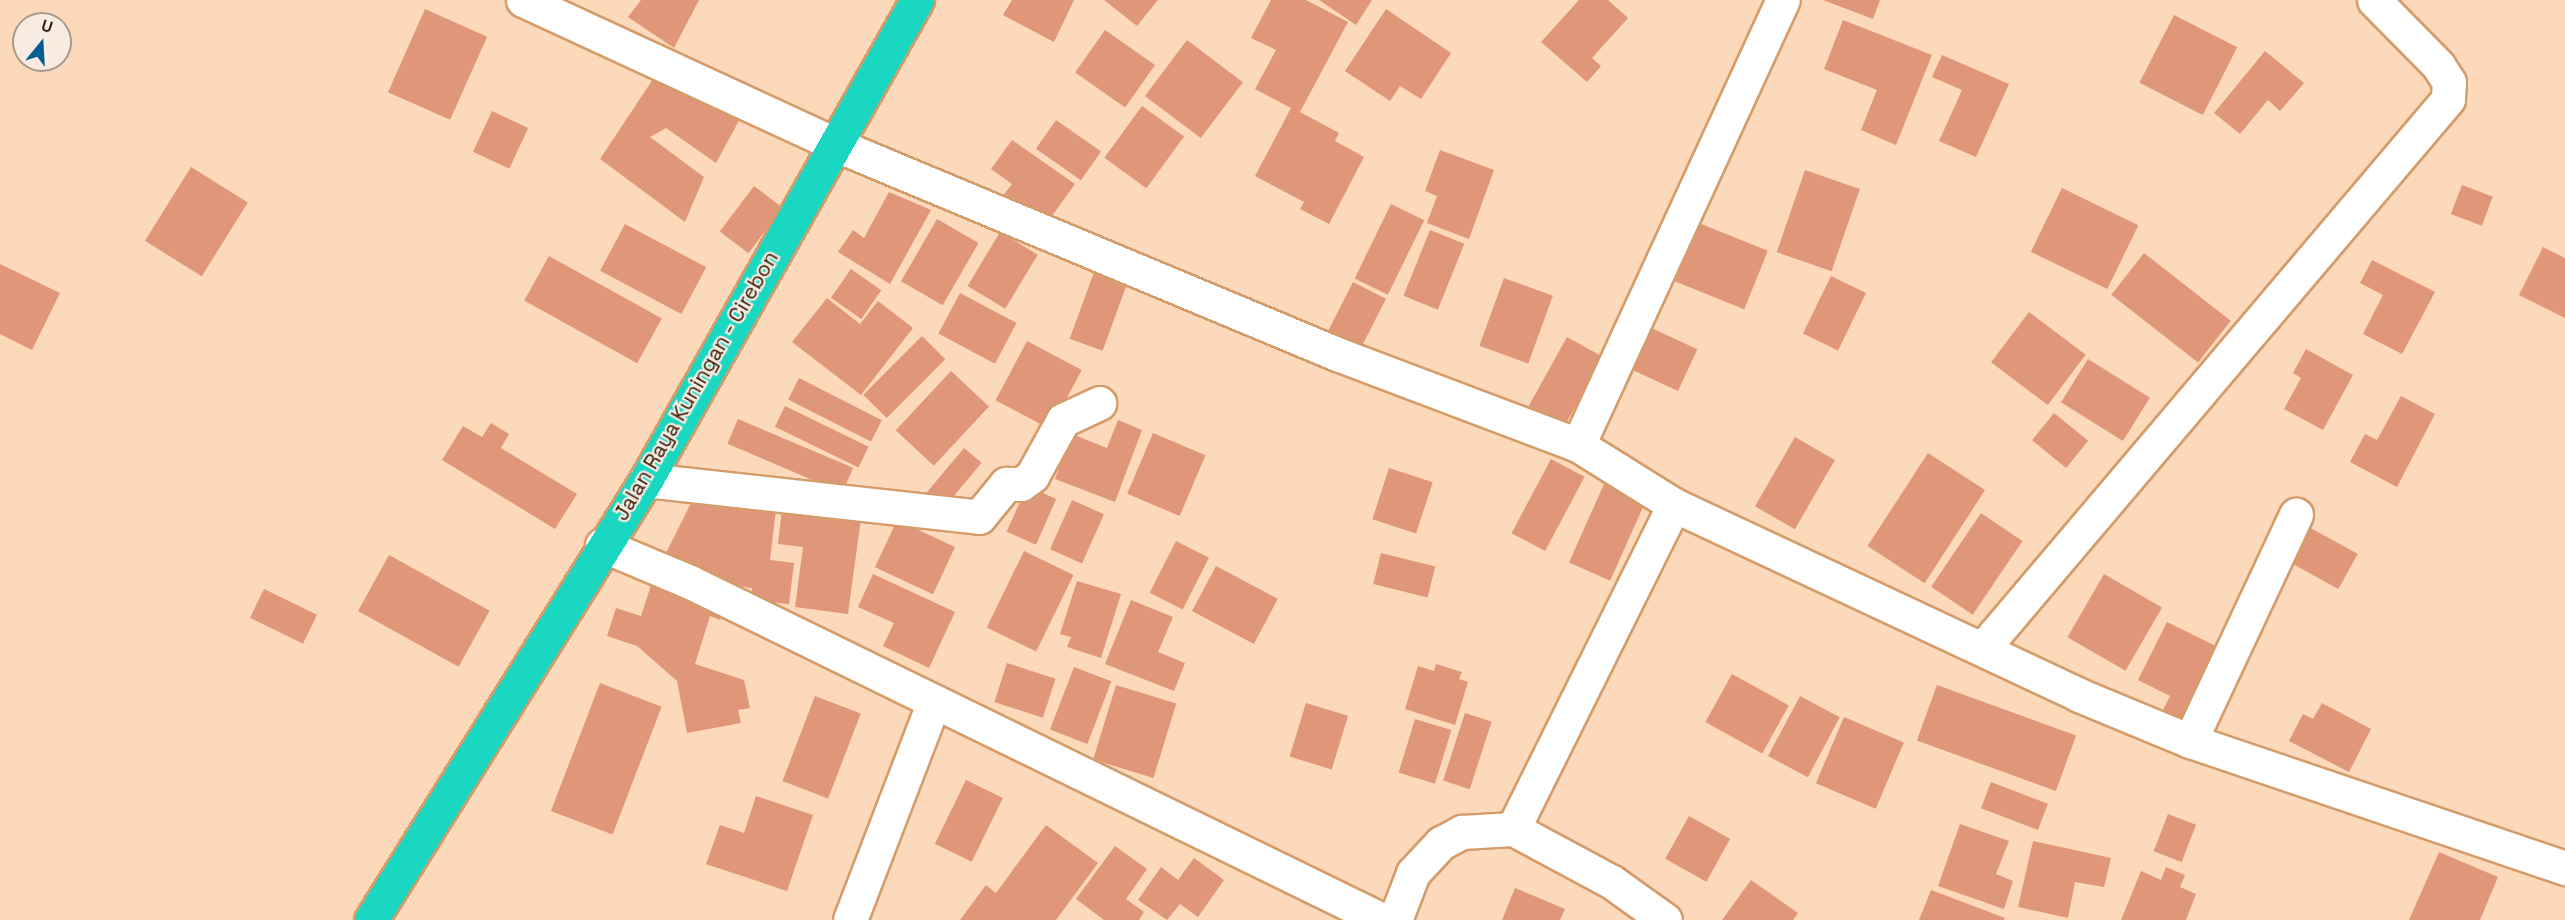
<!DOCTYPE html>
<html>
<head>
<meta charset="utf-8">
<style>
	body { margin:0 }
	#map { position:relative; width:2565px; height:920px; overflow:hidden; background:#fdd9bc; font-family:"Space Grotesk",sans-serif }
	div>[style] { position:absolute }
	.building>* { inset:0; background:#df9679; transform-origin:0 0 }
	.roads { filter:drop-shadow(2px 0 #d59c6b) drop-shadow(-2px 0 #d59c6b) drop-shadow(0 2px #d59c6b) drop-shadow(0 -2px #d59c6b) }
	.minor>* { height:33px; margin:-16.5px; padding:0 16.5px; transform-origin:16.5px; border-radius:16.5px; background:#fff }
	.highway>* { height:33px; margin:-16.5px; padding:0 16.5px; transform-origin:16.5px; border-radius:16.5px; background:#19d7c1 }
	span { translate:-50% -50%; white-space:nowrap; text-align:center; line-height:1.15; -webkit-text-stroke:4.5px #f8ece2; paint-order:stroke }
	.street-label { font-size:21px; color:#311c07 }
	.north { position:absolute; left:12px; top:12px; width:60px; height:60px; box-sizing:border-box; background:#f8ece2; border:2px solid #a8998a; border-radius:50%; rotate:18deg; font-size:16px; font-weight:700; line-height:24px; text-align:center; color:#311c07 }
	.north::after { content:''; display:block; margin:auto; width:21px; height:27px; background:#035e8f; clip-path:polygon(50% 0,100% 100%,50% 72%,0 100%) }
</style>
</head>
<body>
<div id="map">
	<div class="building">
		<div style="clip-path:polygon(641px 0,699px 0,674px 48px,628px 17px)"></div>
		<div style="clip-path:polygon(1012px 0,1074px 0,1054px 42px,1003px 15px)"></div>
		<div style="clip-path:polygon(1104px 0,1158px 0,1137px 26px)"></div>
		<div style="clip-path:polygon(1271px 0,1306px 0,1348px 22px,1300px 112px,1339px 133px,1335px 141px,1364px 157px,1329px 224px,1300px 209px,1304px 202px,1255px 176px,1291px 108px,1255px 89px,1276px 50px,1251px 38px)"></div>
		<div style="clip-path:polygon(1319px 0,1372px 0,1356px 25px)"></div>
		<div style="clip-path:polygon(1579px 0,1608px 0,1628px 18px,1592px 58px,1601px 66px,1587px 82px,1541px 42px)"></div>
		<div style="clip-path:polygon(1823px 0,1880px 0,1873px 19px)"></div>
		<div style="left:425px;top:9px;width:68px;height:91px;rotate:24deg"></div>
		<div style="clip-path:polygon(1386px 9px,1451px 53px,1421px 99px,1400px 86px,1390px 101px,1345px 71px)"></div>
		<div style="left:2174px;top:15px;width:71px;height:76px;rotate:27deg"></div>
		<div style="clip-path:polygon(1843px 20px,1932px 55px,1896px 145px,1861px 130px,1877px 90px,1824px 69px)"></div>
		<div style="left:1105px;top:30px;width:61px;height:52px;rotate:35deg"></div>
		<div style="left:1187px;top:40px;width:70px;height:70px;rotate:37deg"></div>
		<div style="clip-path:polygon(2265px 51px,2304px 83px,2280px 111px,2268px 100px,2240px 134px,2214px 113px)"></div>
		<div style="clip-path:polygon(1942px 55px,2009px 84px,1976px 157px,1939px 141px,1962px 90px,1932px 77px)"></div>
		<div style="clip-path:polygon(655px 76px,742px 115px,716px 163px,666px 128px,650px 137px,704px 177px,685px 222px,600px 159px)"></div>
		<div style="left:1142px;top:106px;width:52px;height:64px;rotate:36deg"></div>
		<div style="left:492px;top:111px;width:40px;height:45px;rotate:25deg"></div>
		<div style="left:1056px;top:120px;width:55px;height:35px;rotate:35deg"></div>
		<div style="clip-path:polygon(1012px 140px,1075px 184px,1044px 227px,1002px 197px,1012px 184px,991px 169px)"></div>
		<div style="clip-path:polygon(1440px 150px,1494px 170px,1469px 239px,1427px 223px,1437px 196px,1425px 191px)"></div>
		<div style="left:191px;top:167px;width:67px;height:87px;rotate:32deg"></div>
		<div style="left:1805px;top:170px;width:58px;height:87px;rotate:19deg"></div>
		<div style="left:2462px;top:185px;width:33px;height:31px;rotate:21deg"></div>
		<div style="left:754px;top:186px;width:36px;height:57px;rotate:37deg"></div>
		<div style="left:2062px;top:188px;width:85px;height:71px;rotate:26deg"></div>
		<div style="clip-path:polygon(889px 192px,931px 210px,890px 284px,838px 252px,853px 230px,864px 238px)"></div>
		<div style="left:1391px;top:204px;width:37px;height:83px;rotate:26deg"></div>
		<div style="left:937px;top:219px;width:48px;height:72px;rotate:30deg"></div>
		<div style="left:1689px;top:219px;width:85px;height:63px;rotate:22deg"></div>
		<div style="left:625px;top:224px;width:92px;height:53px;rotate:28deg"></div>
		<div style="left:1430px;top:230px;width:37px;height:71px;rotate:22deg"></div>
		<div style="left:1000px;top:232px;width:44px;height:63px;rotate:31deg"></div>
		<div style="clip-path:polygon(2543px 247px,2565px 258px,2565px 318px,2519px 295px)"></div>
		<div style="left:2144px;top:253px;width:110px;height:53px;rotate:38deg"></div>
		<div style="left:549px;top:256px;width:129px;height:51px;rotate:29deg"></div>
		<div style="clip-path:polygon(2372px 260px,2435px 292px,2402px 354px,2363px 334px,2383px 295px,2360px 283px)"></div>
		<div style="clip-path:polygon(0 264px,60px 293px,32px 350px,0 334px)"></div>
		<div style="left:851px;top:269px;width:37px;height:35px;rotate:35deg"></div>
		<div style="left:1094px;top:272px;width:35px;height:71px;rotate:20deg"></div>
		<div style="left:1831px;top:276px;width:39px;height:64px;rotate:26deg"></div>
		<div style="left:1504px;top:278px;width:52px;height:72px;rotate:20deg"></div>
		<div style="left:1353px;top:282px;width:37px;height:67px;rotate:27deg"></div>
		<div style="left:960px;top:293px;width:64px;height:46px;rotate:28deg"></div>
		<div style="clip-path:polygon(827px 298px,860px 324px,878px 301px,913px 328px,861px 395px,792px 342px)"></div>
		<div style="left:2029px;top:312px;width:71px;height:63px;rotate:37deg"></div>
		<div style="left:1643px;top:324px;width:60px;height:46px;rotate:25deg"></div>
		<div style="left:922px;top:336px;width:33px;height:83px;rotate:45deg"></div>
		<div style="left:1567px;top:337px;width:41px;height:79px;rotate:29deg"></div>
		<div style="left:1027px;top:341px;width:62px;height:67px;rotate:28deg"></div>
		<div style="clip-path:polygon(2306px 349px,2353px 375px,2323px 430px,2284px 409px,2301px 378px,2293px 373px)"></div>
		<div style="left:2088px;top:359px;width:73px;height:51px;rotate:32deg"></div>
		<div style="left:951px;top:371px;width:52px;height:81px;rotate:43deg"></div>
		<div style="left:799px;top:378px;width:93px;height:24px;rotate:27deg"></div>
		<div style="clip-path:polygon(2401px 396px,2435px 414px,2397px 487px,2350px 462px,2365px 434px,2377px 440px)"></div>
		<div style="left:785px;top:406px;width:93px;height:23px;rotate:26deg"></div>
		<div style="left:2054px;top:413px;width:44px;height:35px;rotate:39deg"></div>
		<div style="left:738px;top:419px;width:125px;height:27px;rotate:23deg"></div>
		<div style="clip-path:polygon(1118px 420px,1142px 430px,1115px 502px,1055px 479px,1072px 434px,1107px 448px)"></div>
		<div style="clip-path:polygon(491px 423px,509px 434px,501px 448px,577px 494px,555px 529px,442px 460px,463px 426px,482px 437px)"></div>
		<div style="left:1153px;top:433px;width:57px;height:66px;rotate:23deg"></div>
		<div style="left:1795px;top:437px;width:46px;height:80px;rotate:30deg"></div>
		<div style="left:964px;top:448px;width:23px;height:59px;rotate:40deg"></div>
		<div style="left:1928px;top:453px;width:68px;height:111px;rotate:33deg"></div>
		<div style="left:1551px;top:459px;width:38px;height:84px;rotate:28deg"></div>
		<div style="left:1389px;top:468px;width:46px;height:54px;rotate:18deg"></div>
		<div style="left:1604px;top:484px;width:45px;height:86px;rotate:24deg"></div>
		<div style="left:1027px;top:486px;width:32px;height:50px;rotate:24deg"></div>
		<div style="clip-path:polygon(697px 491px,777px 501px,770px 560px,794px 563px,789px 604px,751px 600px,752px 588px,717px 583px,664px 557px)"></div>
		<div style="clip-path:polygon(783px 500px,862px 511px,848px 614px,795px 607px,803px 547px,778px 544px)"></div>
		<div style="left:1072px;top:500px;width:35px;height:54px;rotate:24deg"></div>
		<div style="left:1981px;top:513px;width:50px;height:89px;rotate:34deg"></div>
		<div style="left:897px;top:520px;width:64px;height:52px;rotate:25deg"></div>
		<div style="left:2307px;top:526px;width:58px;height:40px;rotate:29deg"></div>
		<div style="left:1176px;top:541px;width:37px;height:58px;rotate:27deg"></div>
		<div style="left:1024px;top:551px;width:55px;height:85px;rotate:26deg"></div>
		<div style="left:1381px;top:553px;width:56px;height:32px;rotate:14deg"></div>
		<div style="left:389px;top:555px;width:115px;height:64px;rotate:29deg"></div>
		<div style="left:1216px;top:566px;width:70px;height:51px;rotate:28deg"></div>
		<div style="clip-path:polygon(873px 574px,955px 612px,929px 668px,883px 646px,894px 623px,858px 607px)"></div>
		<div style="left:2104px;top:574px;width:67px;height:73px;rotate:30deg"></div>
		<div style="clip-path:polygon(654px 576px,726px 599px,720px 620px,710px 616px,695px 664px,744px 680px,750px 708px,738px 710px,741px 723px,687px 733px,677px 681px,637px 646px,607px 636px,616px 608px,641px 616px)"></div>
		<div style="clip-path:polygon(1077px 581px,1121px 594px,1101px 658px,1067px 647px,1071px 637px,1060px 634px)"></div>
		<div style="left:264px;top:589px;width:59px;height:32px;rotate:26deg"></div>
		<div style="clip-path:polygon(1131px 600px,1173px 617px,1158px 652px,1185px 663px,1174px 691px,1105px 664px)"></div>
		<div style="clip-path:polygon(2167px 622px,2228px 652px,2188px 730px,2160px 716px,2170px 696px,2138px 680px)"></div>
		<div style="left:1007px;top:663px;width:51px;height:41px;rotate:18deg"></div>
		<div style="clip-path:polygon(1436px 664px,1462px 672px,1459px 679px,1468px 682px,1455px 725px,1405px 709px,1418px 666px,1434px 671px)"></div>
		<div style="left:1074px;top:667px;width:40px;height:67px;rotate:21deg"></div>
		<div style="left:1732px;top:674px;width:65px;height:55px;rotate:29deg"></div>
		<div style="left:600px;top:683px;width:66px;height:137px;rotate:21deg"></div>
		<div style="left:1116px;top:685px;width:63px;height:78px;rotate:17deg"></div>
		<div style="left:1937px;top:685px;width:148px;height:59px;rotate:20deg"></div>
		<div style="left:815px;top:696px;width:49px;height:91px;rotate:21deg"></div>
		<div style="left:1800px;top:696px;width:45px;height:68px;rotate:28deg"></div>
		<div style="left:1306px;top:703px;width:44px;height:56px;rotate:17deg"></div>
		<div style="clip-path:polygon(2322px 703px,2371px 729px,2349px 772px,2289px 741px,2303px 714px,2313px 719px)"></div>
		<div style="left:1465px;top:713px;width:28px;height:71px;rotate:18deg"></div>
		<div style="left:1844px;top:717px;width:65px;height:72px;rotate:23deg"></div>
		<div style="left:1415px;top:719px;width:38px;height:56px;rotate:17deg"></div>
		<div style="left:966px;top:780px;width:41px;height:71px;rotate:26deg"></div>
		<div style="left:1991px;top:782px;width:61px;height:28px;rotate:21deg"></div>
		<div style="clip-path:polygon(756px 796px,813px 815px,787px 891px,706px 864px,720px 825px,744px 833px)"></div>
		<div style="left:2168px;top:814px;width:30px;height:40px;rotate:21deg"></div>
		<div style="left:1689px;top:816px;width:47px;height:49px;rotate:29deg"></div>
		<div style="clip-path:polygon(1960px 824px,2009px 841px,1996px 874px,2013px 881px,2004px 909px,1938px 886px)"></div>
		<div style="clip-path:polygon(1046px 825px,1098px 863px,1056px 920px,960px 920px,986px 885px,996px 893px)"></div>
		<div style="clip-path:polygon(2033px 841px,2111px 858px,2104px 887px,2075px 882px,2068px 918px,2018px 907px)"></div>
		<div style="clip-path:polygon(1115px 846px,1147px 869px,1126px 899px,1144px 912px,1139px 920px,1104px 920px,1076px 899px)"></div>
		<div style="clip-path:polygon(2439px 852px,2498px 877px,2480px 920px,2409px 920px)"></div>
		<div style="clip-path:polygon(1194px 858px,1224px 880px,1198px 917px,1180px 904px,1167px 920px,1138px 900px,1161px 867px,1178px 880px)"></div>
		<div style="clip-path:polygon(2166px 867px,2185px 875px,2180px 887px,2196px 894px,2186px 920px,2121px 920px,2141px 871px,2161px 880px)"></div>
		<div style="clip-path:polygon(1751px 880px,1798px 913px,1793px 920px,1722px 920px)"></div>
		<div style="clip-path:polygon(1515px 888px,1565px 909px,1560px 920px,1502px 920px)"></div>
		<div style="clip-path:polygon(1931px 890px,2005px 918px,2004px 920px,1919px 920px)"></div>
	</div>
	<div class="roads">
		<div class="minor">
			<div style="left:523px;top:0;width:343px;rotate:24.8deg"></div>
			<div style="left:834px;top:144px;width:545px;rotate:22.66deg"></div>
			<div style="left:1337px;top:354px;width:258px;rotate:20.7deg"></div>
			<div style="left:1578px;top:445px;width:113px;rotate:32deg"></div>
			<div style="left:1674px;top:505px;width:447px;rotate:25.1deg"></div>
			<div style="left:2079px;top:695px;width:120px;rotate:22.5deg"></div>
			<div style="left:2190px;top:741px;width:396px;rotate:18.7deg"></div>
			<div style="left:1578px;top:445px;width:490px;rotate:-65.3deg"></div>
			<div style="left:646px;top:480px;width:335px;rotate:6.3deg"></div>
			<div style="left:979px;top:517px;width:43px;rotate:-50.7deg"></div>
			<div style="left:1006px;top:484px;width:15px"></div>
			<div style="left:1021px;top:484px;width:14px;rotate:-36deg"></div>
			<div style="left:1032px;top:476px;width:64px;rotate:-61deg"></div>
			<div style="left:1063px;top:420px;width:40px;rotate:-25deg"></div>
			<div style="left:602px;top:545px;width:95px;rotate:22.8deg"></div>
			<div style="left:690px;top:582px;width:770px;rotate:26.03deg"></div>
			<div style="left:1984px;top:647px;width:718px;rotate:-49.74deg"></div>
			<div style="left:2448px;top:99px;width:17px;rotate:-87deg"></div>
			<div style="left:2449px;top:82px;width:20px;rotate:-123deg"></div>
			<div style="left:2438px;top:65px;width:91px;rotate:-134.6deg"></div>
			<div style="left:2190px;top:741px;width:250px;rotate:-64.9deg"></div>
			<div style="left:850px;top:920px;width:231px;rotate:-69deg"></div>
			<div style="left:1395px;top:920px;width:50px;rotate:-69deg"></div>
			<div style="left:1413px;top:873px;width:41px;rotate:-47deg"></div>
			<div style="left:1441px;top:843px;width:24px;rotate:-28deg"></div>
			<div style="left:1462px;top:832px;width:51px;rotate:-3.4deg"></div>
			<div style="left:1665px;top:920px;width:65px;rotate:-144.4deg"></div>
			<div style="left:1612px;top:882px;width:112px;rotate:-151.8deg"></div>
			<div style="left:1513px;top:829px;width:362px;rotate:-63.6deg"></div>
		</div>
		<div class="highway">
			<div style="left:371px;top:920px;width:519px;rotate:-57.99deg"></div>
			<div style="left:646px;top:480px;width:551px;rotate:-60.55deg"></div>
		</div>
	</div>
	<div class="street-label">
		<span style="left:696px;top:386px;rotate:-60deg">Jalan Raya Kuningan - Cirebon</span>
	</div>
	<div class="north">U</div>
</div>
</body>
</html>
